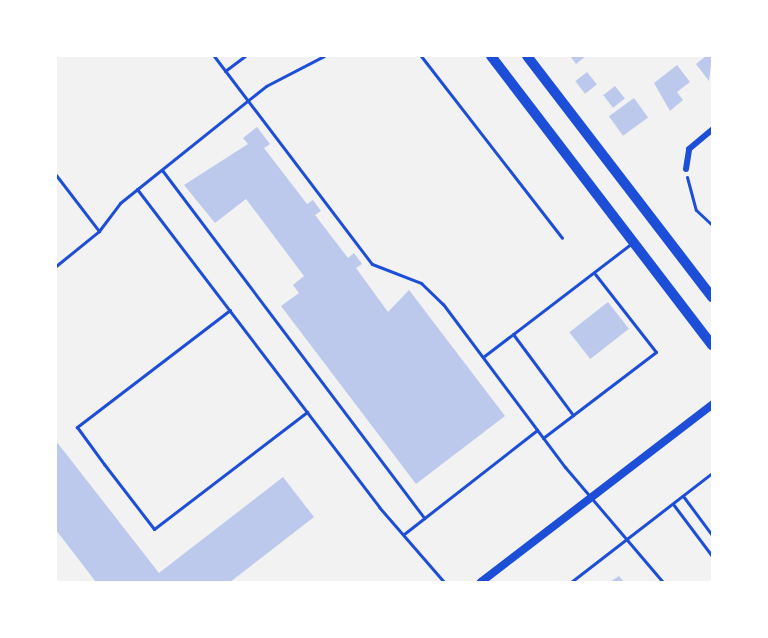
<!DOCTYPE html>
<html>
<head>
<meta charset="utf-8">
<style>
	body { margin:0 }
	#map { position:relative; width:768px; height:638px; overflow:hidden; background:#f2f2f2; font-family:"Roboto Serif",serif }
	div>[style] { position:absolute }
	.building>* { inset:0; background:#bdc9ec; transform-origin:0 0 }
	.path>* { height:3px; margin:-1.5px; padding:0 1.5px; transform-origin:1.5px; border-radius:1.5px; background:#1d4ed8 }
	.service>* { height:3px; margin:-1.5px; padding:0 1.5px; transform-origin:1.5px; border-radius:1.5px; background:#1d4ed8 }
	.minor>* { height:6px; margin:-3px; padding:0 3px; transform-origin:3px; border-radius:3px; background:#1d4ed8 }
	.tertiary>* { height:8px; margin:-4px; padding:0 4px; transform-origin:4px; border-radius:4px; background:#1d4ed8 }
	.primary>* { height:10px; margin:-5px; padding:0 5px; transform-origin:5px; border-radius:5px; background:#1d4ed8 }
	span { translate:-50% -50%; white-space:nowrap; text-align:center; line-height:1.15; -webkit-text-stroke:5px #fff; paint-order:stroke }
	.frame { position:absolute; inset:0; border:57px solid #fff; pointer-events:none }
</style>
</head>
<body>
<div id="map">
	<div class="building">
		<div style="clip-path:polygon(570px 56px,586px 56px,576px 64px)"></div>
		<div style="clip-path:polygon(706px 56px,712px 56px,709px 81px,696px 64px)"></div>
		<div style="clip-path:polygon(677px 65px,690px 82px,677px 92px,683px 100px,670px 111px,654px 83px)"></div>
		<div style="left:587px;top:72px;width:16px;height:15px;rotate:52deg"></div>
		<div style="left:615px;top:86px;width:16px;height:15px;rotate:52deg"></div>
		<div style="left:634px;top:98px;width:24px;height:31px;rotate:54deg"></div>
		<div style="clip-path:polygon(257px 127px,270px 144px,264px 148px,307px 204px,313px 200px,321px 211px,315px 215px,348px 258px,354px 253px,362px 264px,356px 268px,388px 312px,409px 290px,505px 416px,416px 484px,281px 306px,299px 293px,293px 285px,304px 276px,246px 199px,215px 223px,184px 185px,248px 144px,243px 138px)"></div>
		<div style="left:608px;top:302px;width:34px;height:49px;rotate:52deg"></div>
		<div style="clip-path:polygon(56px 441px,159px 573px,283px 477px,314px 517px,230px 582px,96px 582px,56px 530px)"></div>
		<div style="clip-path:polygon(619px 576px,624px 582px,610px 582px)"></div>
	</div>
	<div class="path">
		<div style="left:687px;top:177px;width:34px;rotate:75deg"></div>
		<div style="left:696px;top:210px;width:22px;rotate:43deg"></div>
	</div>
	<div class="service">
		<div style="left:214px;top:56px;width:261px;rotate:52.8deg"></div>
		<div style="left:372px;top:264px;width:53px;rotate:21.2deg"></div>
		<div style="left:421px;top:283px;width:30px;rotate:44deg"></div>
		<div style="left:443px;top:304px;width:204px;rotate:53.2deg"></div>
		<div style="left:565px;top:467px;width:151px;rotate:49.6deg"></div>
		<div style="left:421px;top:56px;width:230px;rotate:52.2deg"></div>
		<div style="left:225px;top:71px;width:25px;rotate:-37deg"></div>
		<div style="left:162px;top:170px;width:436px;rotate:53deg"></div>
		<div style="left:56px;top:175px;width:71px;rotate:52.5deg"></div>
		<div style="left:137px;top:189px;width:400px;rotate:52.7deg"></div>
		<div style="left:379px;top:507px;width:99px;rotate:49.1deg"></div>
		<div style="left:56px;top:266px;width:55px;rotate:-39.1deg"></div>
		<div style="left:99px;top:231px;width:35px;rotate:-53deg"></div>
		<div style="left:120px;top:203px;width:187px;rotate:-38.7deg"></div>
		<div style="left:266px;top:86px;width:65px;rotate:-27.3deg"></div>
		<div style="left:230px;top:310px;width:193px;rotate:142.6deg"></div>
		<div style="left:77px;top:427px;width:46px;rotate:53.9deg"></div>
		<div style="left:104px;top:464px;width:82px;rotate:52.4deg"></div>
		<div style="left:154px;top:529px;width:193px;rotate:-37.4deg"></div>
		<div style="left:513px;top:334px;width:101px;rotate:53.5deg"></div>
		<div style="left:483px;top:357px;width:188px;rotate:-37.4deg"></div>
		<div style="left:543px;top:438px;width:142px;rotate:-37.3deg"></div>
		<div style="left:656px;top:352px;width:99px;rotate:-128deg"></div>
		<div style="left:683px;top:496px;width:49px;rotate:53.4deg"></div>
		<div style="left:673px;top:504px;width:65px;rotate:53.1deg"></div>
		<div style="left:404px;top:534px;width:169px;rotate:-38deg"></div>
		<div style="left:571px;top:582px;width:178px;rotate:-37.7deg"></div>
	</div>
	<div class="minor">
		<div style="left:686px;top:169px;width:20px;rotate:-81deg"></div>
		<div style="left:689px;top:149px;width:30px;rotate:-40deg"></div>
	</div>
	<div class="tertiary">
		<div style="left:481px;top:582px;width:291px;rotate:-37.5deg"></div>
	</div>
	<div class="primary">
		<div style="left:491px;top:56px;width:364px;rotate:52.6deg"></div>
		<div style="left:527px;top:56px;width:304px;rotate:52.5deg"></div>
	</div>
	<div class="frame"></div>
</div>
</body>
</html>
